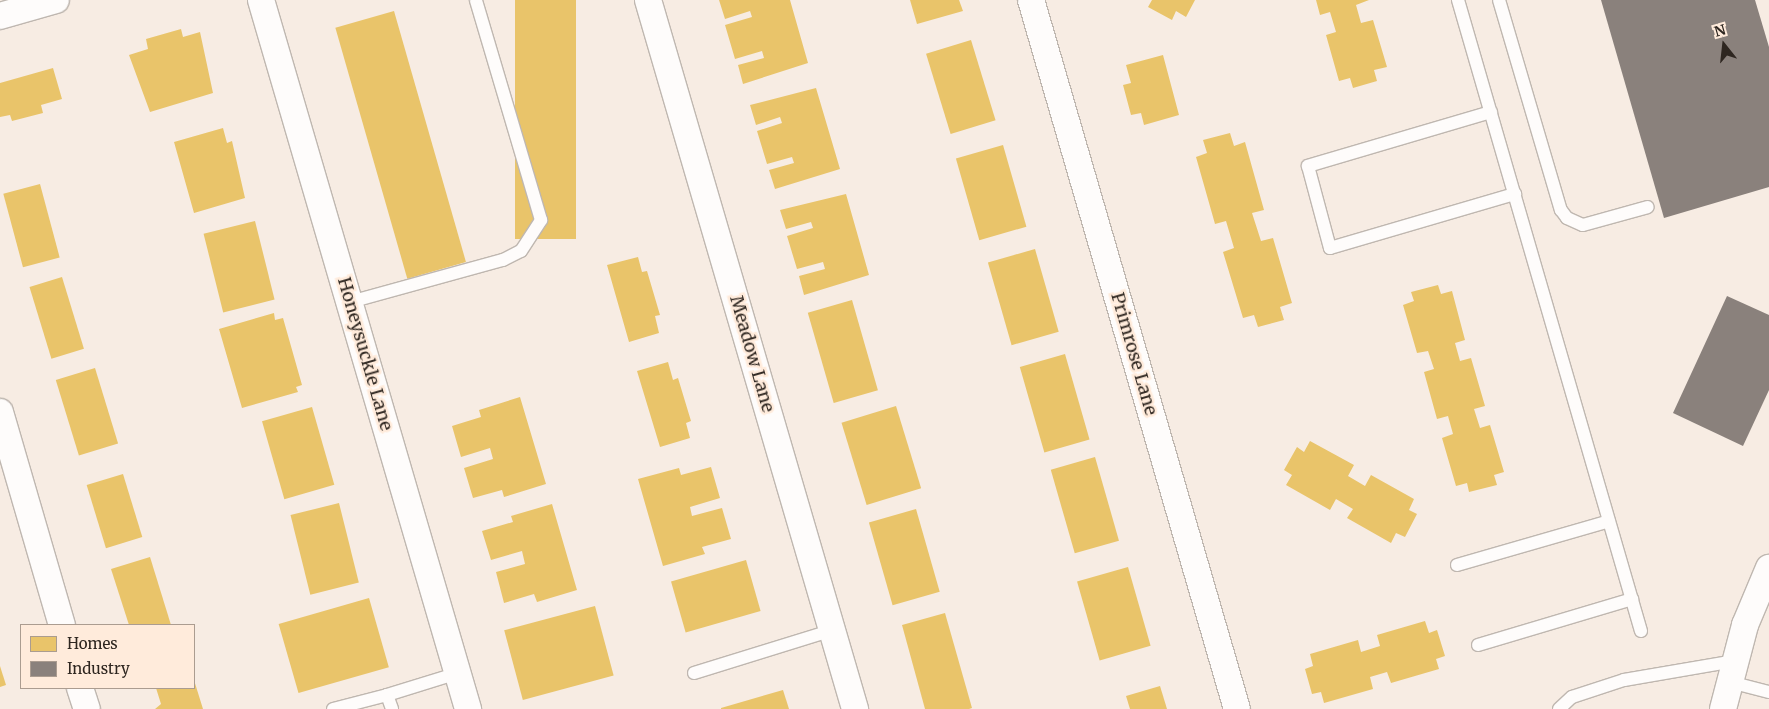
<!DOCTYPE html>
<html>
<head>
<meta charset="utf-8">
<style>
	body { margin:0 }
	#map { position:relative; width:1769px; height:709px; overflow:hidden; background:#f7ece3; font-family:Merriweather,serif }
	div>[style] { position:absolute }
	.homes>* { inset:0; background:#e9c46a; transform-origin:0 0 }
	.industry>* { inset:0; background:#8a817c }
	.roads { filter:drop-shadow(1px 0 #bfb7b0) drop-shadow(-1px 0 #bfb7b0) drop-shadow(0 1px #bfb7b0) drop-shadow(0 -1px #bfb7b0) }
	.lane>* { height:12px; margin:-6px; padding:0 6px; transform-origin:6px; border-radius:6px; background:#fefcfb }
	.street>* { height:26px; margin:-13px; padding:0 13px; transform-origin:13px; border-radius:13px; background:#fefcfb }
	span { translate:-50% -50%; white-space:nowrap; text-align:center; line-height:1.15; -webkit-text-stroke:5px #ffebdb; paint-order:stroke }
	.street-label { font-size:18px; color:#2e2620 }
	.legend { position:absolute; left:20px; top:624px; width:175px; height:65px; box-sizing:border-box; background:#ffebdb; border:1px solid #ab9c90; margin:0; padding:6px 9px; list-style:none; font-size:15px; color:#2e2620 }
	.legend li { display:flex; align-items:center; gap:10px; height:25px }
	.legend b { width:25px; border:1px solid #ab9c90 }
	.north { position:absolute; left:1699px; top:20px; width:50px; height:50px; -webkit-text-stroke:4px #ffebdb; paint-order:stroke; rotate:344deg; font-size:14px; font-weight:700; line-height:20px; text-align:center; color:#2e2620 }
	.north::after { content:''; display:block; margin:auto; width:18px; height:22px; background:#2e2620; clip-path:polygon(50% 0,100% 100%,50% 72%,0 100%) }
</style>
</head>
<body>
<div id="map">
	<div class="homes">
		<div style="left:515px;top:0;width:61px;height:239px"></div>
		<div style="clip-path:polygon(719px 0,790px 0,808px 63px,743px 84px,738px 65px,764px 58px,762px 51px,735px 59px,725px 25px,752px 17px,750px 11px,725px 19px)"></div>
		<div style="clip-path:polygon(910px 0,959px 0,963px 11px,917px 24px)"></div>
		<div style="clip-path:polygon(1152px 0,1195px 0,1186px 17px,1176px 11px,1172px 20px,1148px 7px)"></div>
		<div style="clip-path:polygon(1316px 0,1369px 0,1356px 5px,1361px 23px,1373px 20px,1387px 67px,1374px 70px,1377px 81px,1353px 88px,1350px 78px,1339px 81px,1326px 35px,1336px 32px,1330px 12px,1320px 15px)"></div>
		<div style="left:394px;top:11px;width:261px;height:61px;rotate:74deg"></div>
		<div style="clip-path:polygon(181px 29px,183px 37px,200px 32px,213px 93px,150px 112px,129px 55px,148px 49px,146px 39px)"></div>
		<div style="left:971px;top:40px;width:84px;height:47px;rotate:73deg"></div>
		<div style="clip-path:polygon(1163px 55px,1179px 115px,1144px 125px,1141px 113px,1131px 115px,1123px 85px,1131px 83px,1126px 65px)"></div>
		<div style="clip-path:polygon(53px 68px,62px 99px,41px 105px,43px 113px,12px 121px,10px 115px,0 117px,0 83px)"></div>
		<div style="clip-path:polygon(816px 88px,840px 169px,775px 189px,769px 170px,794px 163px,792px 157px,767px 164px,757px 131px,782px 123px,780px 117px,756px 125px,750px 105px)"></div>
		<div style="clip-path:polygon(223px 128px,227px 143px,232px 141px,245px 198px,194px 213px,174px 142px)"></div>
		<div style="clip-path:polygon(1230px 133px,1234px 146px,1245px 142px,1264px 210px,1252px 213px,1261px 241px,1273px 238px,1292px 303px,1280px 307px,1284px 320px,1258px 327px,1254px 315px,1243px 318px,1223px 252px,1234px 248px,1226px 221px,1215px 224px,1196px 157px,1207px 153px,1203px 140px)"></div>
		<div style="left:1003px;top:145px;width:85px;height:49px;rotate:74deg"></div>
		<div style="left:40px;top:184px;width:76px;height:38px;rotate:75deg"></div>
		<div style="clip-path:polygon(846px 194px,869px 275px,804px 295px,799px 276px,825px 269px,823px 262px,797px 269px,787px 236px,813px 228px,811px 222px,786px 229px,780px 210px)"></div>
		<div style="left:255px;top:221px;width:81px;height:53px;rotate:76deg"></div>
		<div style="left:1035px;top:249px;width:86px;height:49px;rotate:74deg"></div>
		<div style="clip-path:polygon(638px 257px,642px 272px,647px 271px,660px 315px,655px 316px,659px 333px,629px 342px,607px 265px)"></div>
		<div style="left:62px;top:277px;width:75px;height:34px;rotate:73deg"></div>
		<div style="clip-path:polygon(1438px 285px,1441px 294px,1452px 291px,1465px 340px,1455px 343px,1460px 361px,1471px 358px,1485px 406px,1474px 409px,1480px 428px,1490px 425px,1504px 472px,1494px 475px,1497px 485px,1469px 492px,1467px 483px,1456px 486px,1442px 438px,1453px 434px,1448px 416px,1437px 419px,1424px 372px,1434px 369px,1428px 351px,1417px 353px,1403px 305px,1414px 301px,1411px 292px)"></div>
		<div style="left:852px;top:300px;width:94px;height:46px;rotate:74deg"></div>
		<div style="clip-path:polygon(274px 313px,275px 320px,283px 318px,302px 385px,296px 387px,298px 392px,242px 408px,219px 329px)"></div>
		<div style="left:1065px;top:354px;width:89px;height:47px;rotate:74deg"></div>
		<div style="clip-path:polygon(668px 362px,673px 380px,678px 378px,691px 421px,686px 423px,690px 438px,660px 447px,637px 371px)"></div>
		<div style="left:95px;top:368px;width:79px;height:41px;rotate:73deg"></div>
		<div style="clip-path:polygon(520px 397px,546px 484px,504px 497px,502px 490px,473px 498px,464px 468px,493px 459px,490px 448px,461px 457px,452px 426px,481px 417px,479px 410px)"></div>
		<div style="left:896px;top:406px;width:86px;height:57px;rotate:73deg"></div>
		<div style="left:312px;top:407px;width:81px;height:52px;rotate:74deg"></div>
		<div style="clip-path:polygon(1310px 441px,1354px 465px,1348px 476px,1365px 486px,1371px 475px,1414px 499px,1409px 510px,1417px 514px,1405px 537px,1396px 533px,1391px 543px,1347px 518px,1353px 509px,1336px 499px,1330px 510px,1286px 485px,1292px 475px,1284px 470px,1297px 447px,1304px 452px)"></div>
		<div style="left:1095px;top:457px;width:87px;height:46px;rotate:74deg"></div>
		<div style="clip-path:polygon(711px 467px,720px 498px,690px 507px,692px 516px,722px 508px,731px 539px,702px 547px,705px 554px,663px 566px,638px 479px,679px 468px,681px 475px)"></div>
		<div style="left:123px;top:474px;width:66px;height:38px;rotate:73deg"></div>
		<div style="left:339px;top:503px;width:82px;height:50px;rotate:76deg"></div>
		<div style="clip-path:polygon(552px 504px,577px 590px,537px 602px,534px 594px,504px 603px,496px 572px,525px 564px,522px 551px,491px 560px,482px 531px,513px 522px,511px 516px)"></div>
		<div style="left:916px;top:509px;width:86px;height:49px;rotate:74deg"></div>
		<div style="clip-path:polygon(150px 557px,171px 625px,129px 625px,111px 569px)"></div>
		<div style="left:746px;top:560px;width:53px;height:78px;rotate:74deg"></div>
		<div style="left:1128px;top:567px;width:82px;height:53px;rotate:74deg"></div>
		<div style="left:369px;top:598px;width:72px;height:94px;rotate:74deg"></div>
		<div style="left:595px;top:606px;width:72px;height:94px;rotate:75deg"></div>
		<div style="clip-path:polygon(945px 613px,972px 708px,969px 709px,925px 709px,902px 625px)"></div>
		<div style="clip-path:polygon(1425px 621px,1429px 633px,1437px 630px,1445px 656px,1436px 659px,1439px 669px,1391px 683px,1387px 672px,1370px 677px,1373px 689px,1324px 703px,1321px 692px,1312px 694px,1305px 669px,1313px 666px,1310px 654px,1358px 640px,1361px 652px,1380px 646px,1377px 635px)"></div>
		<div style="clip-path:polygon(0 666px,6px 685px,0 687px)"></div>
		<div style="clip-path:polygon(194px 680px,203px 709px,155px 709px,161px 704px,156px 688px,194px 688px)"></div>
		<div style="clip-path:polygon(1160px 686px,1167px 709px,1130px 709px,1126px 696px)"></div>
		<div style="clip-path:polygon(783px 690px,789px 709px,721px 709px,721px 708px)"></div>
	</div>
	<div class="industry">
		<div style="clip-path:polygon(1601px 0,1755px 0,1769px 47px,1769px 187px,1664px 218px)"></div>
		<div style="clip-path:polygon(1727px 296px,1769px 315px,1769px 390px,1743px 446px,1673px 413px)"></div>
	</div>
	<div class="roads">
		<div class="lane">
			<div style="left:1458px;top:0;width:657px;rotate:73.83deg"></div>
			<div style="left:1499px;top:0;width:219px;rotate:73.6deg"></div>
			<div style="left:1561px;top:210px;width:10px;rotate:53deg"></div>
			<div style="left:1567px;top:218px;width:17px;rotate:24deg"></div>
			<div style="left:1583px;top:225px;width:67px;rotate:-15.5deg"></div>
			<div style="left:1491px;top:112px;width:191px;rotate:163.6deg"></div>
			<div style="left:1308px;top:166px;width:85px;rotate:75deg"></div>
			<div style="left:1330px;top:248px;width:193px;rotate:-16.3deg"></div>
			<div style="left:350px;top:302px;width:159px;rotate:-15.4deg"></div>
			<div style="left:503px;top:260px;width:20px;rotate:-27deg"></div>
			<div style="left:521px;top:251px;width:37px;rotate:-57deg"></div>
			<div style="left:541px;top:220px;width:229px;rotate:-106.5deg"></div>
			<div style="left:1457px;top:565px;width:158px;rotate:-16.1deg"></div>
			<div style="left:1478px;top:645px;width:161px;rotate:-16.6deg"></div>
			<div style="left:694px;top:673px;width:145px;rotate:-17.2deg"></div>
			<div style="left:1730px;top:682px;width:40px;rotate:14.4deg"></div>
			<div style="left:387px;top:695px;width:74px;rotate:-17.2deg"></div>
			<div style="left:333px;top:709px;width:56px;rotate:-14.5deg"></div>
			<div style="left:387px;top:695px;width:15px;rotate:70deg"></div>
			<div style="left:1559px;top:709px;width:18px;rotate:-43deg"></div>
			<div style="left:1572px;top:697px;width:55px;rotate:-18.1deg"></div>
			<div style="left:1624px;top:680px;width:113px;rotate:-9.7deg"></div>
		</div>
		<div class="street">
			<div style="left:261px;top:0;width:739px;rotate:73.72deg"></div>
			<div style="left:648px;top:0;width:739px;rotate:73.72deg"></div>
			<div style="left:1031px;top:0;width:738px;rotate:73.8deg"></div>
			<div style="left:0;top:16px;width:58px;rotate:-15.9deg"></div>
			<div style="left:0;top:412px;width:222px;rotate:73.8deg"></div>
			<div style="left:80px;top:688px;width:22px;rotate:72deg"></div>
			<div style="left:1723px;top:709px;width:87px;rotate:-75.3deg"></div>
			<div style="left:1745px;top:625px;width:62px;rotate:-67.2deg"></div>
		</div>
	</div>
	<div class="street-label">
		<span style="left:365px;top:354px;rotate:74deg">Honeysuckle Lane</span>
		<span style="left:752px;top:354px;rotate:74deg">Meadow Lane</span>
		<span style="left:1134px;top:354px;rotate:74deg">Primrose Lane</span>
	</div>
	<ul class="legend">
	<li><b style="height:14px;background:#e9c46a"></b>Homes</li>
	<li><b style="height:14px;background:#8a817c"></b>Industry</li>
	</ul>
	<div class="north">N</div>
</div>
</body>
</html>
